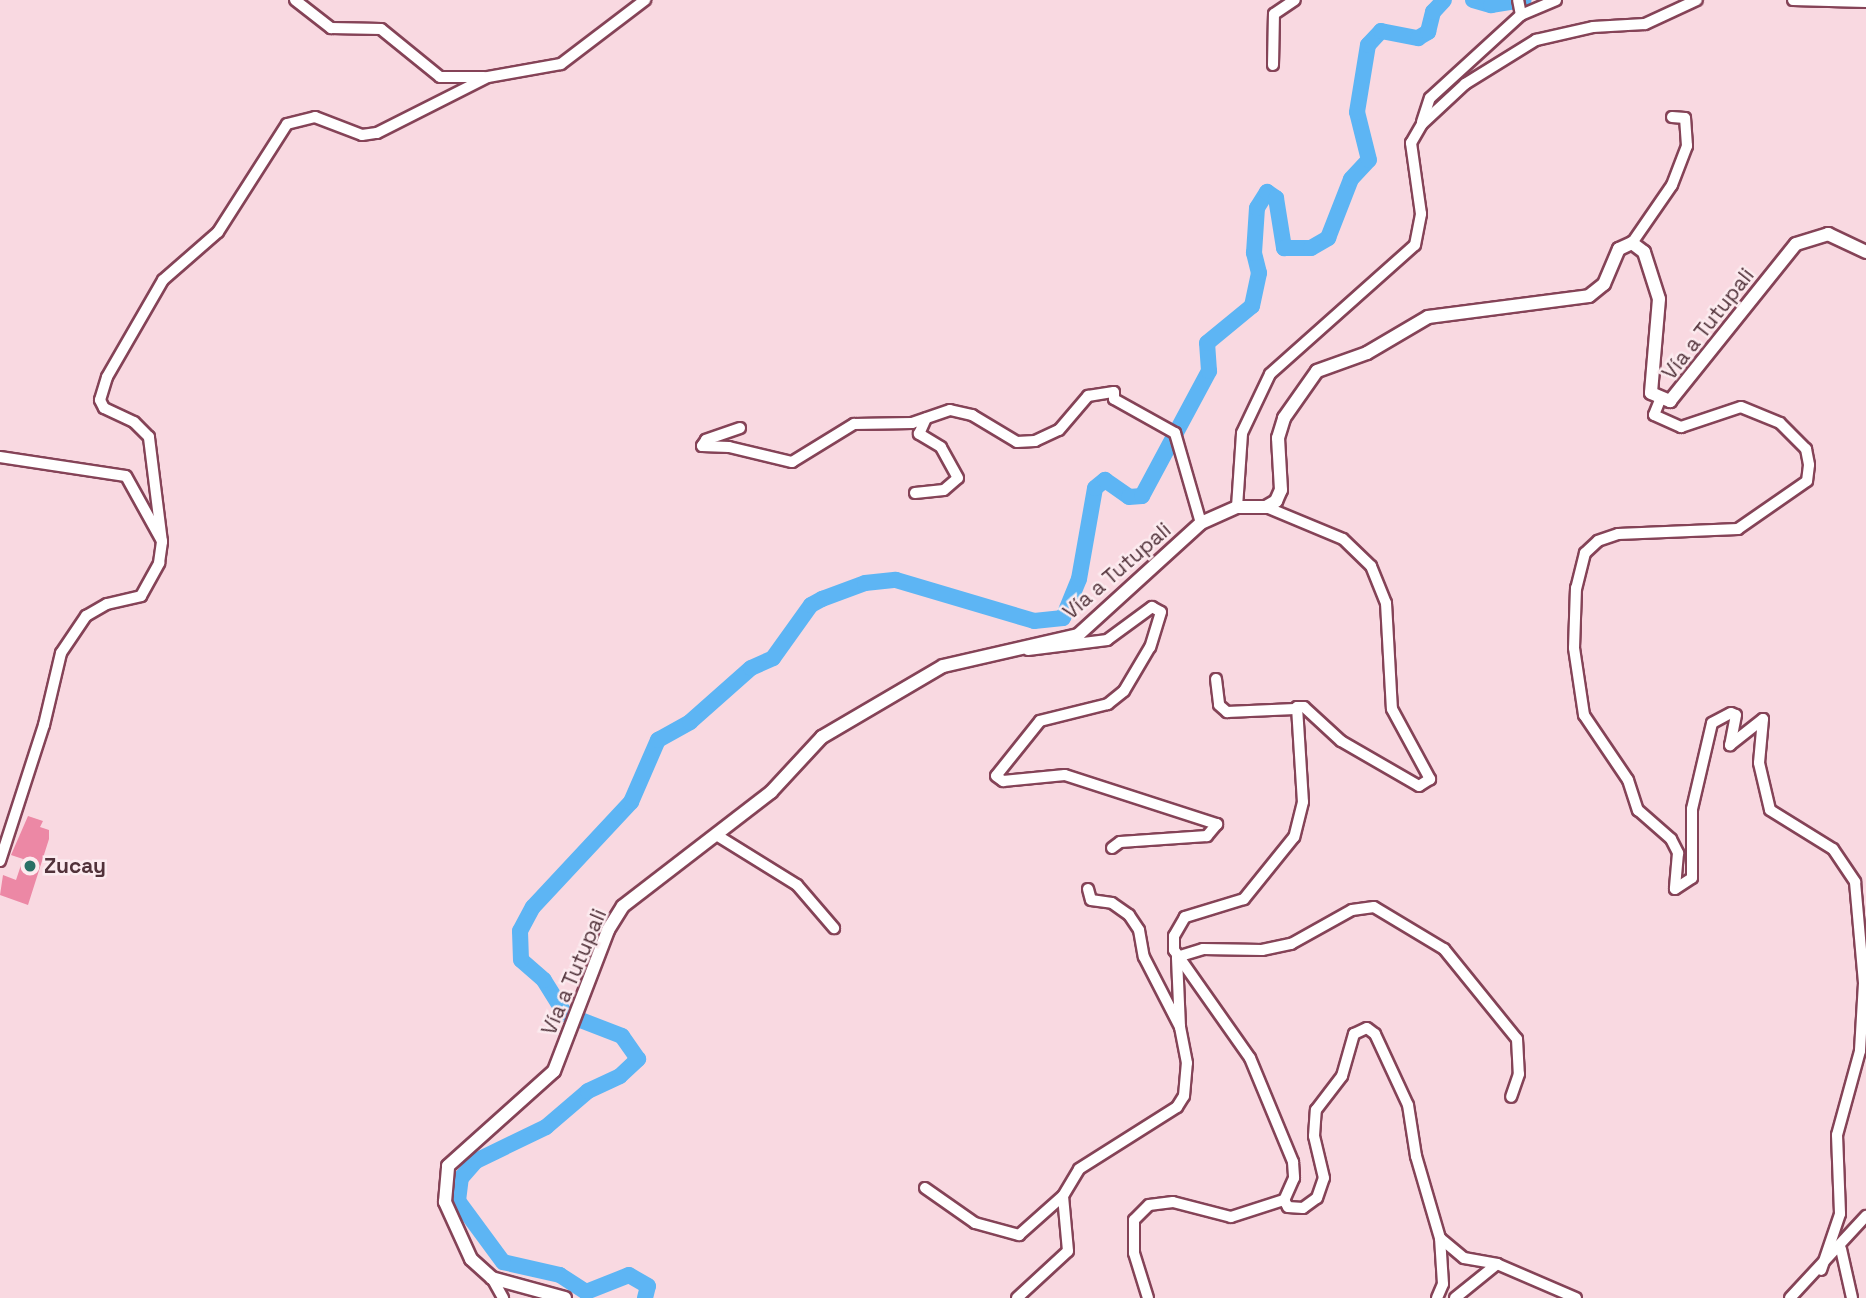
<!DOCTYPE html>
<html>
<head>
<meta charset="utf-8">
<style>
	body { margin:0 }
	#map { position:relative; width:1866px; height:1298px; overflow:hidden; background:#f9d9e1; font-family:"Space Grotesk",sans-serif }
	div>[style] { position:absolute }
	.river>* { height:16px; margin:-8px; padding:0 8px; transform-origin:8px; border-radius:8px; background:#5db5f4 }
	.building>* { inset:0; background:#ec88a5 }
	.roads { filter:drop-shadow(2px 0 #854357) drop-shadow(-2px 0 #854357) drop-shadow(0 2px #854357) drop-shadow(0 -2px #854357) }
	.minor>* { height:10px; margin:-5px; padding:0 5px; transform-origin:5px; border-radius:5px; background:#fff }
	.tertiary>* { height:12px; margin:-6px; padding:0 6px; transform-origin:6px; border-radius:6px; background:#fff }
	.dots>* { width:19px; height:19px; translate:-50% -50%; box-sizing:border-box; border:4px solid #fcebef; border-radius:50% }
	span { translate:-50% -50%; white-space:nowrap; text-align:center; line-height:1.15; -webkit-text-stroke:5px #fcebef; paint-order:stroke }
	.street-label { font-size:21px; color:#51323a }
	.poi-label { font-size:21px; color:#51323a; font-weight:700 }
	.left { translate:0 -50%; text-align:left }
</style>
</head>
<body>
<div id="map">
	<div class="river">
		<div style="left:1473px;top:0;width:19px;rotate:16deg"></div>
		<div style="left:1491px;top:5px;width:33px;rotate:-9deg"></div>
		<div style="left:645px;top:1298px;width:12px;rotate:-76deg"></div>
		<div style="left:648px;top:1286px;width:22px;rotate:-150deg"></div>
		<div style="left:629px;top:1275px;width:46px;rotate:158.4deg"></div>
		<div style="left:586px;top:1292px;width:31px;rotate:-147deg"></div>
		<div style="left:560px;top:1275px;width:58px;rotate:-167.2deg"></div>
		<div style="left:503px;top:1262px;width:76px;rotate:-126.4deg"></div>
		<div style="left:458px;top:1201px;width:23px;rotate:-83deg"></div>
		<div style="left:461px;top:1178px;width:23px;rotate:-49deg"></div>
		<div style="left:476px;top:1161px;width:78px;rotate:-25.9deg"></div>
		<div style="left:546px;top:1127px;width:55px;rotate:-40.6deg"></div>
		<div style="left:588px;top:1091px;width:35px;rotate:-25deg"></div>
		<div style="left:620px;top:1076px;width:25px;rotate:-43deg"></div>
		<div style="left:638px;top:1059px;width:28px;rotate:-125deg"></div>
		<div style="left:622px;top:1036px;width:61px;rotate:-158.9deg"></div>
		<div style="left:565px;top:1014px;width:40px;rotate:-122deg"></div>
		<div style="left:544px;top:980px;width:30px;rotate:-139deg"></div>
		<div style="left:521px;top:960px;width:29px;rotate:-92deg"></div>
		<div style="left:520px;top:931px;width:27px;rotate:-62deg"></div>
		<div style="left:533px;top:907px;width:144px;rotate:-47deg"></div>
		<div style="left:631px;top:802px;width:68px;rotate:-66.5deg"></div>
		<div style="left:658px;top:740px;width:37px;rotate:-29deg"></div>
		<div style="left:690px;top:722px;width:81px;rotate:-41.5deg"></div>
		<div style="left:751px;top:668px;width:24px;rotate:-24deg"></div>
		<div style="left:773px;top:658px;width:65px;rotate:-54.4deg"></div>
		<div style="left:811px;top:605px;width:13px;rotate:-29deg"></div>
		<div style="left:822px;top:599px;width:46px;rotate:-20.4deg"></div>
		<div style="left:865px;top:583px;width:31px;rotate:-6deg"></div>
		<div style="left:896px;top:580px;width:144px;rotate:16.5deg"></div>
		<div style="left:1034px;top:621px;width:29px;rotate:-6deg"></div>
		<div style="left:1063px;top:618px;width:42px;rotate:-67.7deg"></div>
		<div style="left:1079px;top:579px;width:92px;rotate:-80deg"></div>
		<div style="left:1095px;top:488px;width:13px;rotate:-39deg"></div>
		<div style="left:1105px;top:480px;width:29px;rotate:35deg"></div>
		<div style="left:1129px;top:497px;width:13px;rotate:-4deg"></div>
		<div style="left:1142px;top:496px;width:142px;rotate:-61.8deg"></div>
		<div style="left:1209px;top:371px;width:28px;rotate:-94deg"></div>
		<div style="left:1207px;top:343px;width:58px;rotate:-39.4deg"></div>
		<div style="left:1252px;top:306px;width:34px;rotate:-78deg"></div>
		<div style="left:1259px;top:273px;width:21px;rotate:-104deg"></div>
		<div style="left:1254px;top:253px;width:45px;rotate:-86.2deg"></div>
		<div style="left:1257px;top:208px;width:19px;rotate:-58deg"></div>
		<div style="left:1267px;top:192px;width:11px;rotate:34deg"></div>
		<div style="left:1276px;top:198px;width:51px;rotate:80.9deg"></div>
		<div style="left:1284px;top:248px;width:27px"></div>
		<div style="left:1311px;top:248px;width:20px;rotate:-30deg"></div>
		<div style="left:1328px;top:238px;width:63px;rotate:-68.7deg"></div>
		<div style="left:1351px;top:179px;width:26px;rotate:-47deg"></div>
		<div style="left:1369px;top:160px;width:49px;rotate:-104deg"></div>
		<div style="left:1357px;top:112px;width:68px;rotate:-80.7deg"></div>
		<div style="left:1368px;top:45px;width:19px;rotate:-47deg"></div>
		<div style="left:1381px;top:31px;width:38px;rotate:11deg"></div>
		<div style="left:1418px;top:38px;width:12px;rotate:-31deg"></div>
		<div style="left:1428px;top:32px;width:21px;rotate:-76deg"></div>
		<div style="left:1433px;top:12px;width:16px;rotate:-47deg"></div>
	</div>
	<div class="building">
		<div style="clip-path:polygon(28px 816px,43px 821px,40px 827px,49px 830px,49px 839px,28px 905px,0 895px,3px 875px,16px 880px,23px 859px,11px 855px)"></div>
	</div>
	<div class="roads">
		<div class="minor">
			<div style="left:295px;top:0;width:46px;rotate:37.9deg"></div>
			<div style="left:331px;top:28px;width:50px;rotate:1.1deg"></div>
			<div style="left:381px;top:29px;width:76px;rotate:39.1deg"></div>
			<div style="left:440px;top:77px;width:44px"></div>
			<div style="left:1793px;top:0;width:73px;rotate:1.6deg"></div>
			<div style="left:1521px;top:15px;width:38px;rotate:-23deg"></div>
			<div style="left:1273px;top:65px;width:51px;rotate:-88.9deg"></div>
			<div style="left:1274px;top:14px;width:25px;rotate:-34deg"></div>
			<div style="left:1422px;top:122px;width:25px;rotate:-72deg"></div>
			<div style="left:1430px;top:98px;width:123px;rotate:-42.4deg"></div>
			<div style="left:1521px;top:15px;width:15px;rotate:-101deg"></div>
			<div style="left:1632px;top:243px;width:70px;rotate:-55.4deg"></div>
			<div style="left:1672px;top:185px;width:42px;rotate:-69deg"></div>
			<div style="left:1687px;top:146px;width:28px;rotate:-94deg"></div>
			<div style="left:1685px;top:118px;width:13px;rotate:-176deg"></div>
			<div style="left:1660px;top:400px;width:16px;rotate:112deg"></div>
			<div style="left:1654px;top:415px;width:30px;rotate:24deg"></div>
			<div style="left:1681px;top:427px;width:63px;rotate:-18.4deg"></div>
			<div style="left:1741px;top:407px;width:42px;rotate:22.3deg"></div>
			<div style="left:1780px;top:423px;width:37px;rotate:45deg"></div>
			<div style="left:1806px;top:449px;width:16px;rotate:79deg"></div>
			<div style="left:1809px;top:465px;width:16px;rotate:97deg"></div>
			<div style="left:1807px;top:481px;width:84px;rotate:145.2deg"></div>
			<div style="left:1738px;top:529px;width:120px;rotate:177.6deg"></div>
			<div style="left:1618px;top:534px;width:21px;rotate:161deg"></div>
			<div style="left:1598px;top:541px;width:18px;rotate:137deg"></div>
			<div style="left:1585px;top:553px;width:36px;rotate:104deg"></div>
			<div style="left:1576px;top:588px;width:60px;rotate:91.9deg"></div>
			<div style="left:1574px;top:648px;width:68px;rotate:81.5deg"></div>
			<div style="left:1584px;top:715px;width:78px;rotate:55.9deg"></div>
			<div style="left:1628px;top:780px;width:32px;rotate:72deg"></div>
			<div style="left:1638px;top:810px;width:44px;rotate:41.3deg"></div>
			<div style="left:1671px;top:839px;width:16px;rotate:63deg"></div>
			<div style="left:1678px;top:853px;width:36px;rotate:95deg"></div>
			<div style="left:1675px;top:889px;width:20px;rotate:-33deg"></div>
			<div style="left:1692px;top:878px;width:69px;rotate:-90deg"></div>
			<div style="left:1692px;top:809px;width:88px;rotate:-76.9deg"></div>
			<div style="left:1712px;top:723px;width:21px;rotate:-28deg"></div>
			<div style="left:1731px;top:713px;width:5px;rotate:22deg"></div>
			<div style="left:1736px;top:715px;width:31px;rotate:101deg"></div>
			<div style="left:1730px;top:745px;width:42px;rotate:-38.2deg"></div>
			<div style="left:1763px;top:719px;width:44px;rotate:95.2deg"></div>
			<div style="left:1759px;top:763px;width:48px;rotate:76.8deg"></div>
			<div style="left:1770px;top:810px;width:74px;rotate:31.8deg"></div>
			<div style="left:1833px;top:849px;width:40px;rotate:56deg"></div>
			<div style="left:1855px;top:882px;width:101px;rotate:84.9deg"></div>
			<div style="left:1864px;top:983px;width:68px;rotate:93.4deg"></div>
			<div style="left:1860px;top:1051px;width:87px;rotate:105.3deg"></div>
			<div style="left:1837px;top:1135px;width:79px;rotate:87.8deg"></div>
			<div style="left:1840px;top:1214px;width:59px;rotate:108.7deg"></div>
			<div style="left:740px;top:428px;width:36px;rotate:161deg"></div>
			<div style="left:706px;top:440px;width:7px;rotate:124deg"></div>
			<div style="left:702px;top:446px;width:27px;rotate:2deg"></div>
			<div style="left:729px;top:447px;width:65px;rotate:13.4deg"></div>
			<div style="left:792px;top:462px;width:73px;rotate:-31.5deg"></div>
			<div style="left:854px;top:424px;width:58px;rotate:-1deg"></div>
			<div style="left:912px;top:423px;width:40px;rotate:-18.9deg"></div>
			<div style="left:950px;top:410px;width:23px;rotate:13deg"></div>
			<div style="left:972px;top:415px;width:52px;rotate:31deg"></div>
			<div style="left:1017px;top:442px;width:18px;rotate:-3deg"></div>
			<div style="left:1035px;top:441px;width:26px;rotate:-25deg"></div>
			<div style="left:1059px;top:430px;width:45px;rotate:-49.5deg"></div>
			<div style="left:1088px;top:396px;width:26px;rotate:-9deg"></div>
			<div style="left:1114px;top:392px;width:7px;rotate:90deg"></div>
			<div style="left:1114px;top:399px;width:70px;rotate:29.1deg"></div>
			<div style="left:1175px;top:433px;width:94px;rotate:73.9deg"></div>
			<div style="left:0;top:457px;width:127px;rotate:8.6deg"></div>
			<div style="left:126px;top:476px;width:74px;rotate:61deg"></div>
			<div style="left:915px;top:493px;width:29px;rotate:-6deg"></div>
			<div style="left:944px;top:490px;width:18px;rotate:-41deg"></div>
			<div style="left:958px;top:478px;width:35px;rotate:-119deg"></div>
			<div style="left:941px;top:447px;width:26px;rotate:-149deg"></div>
			<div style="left:919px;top:434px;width:17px;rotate:-66deg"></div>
			<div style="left:1237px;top:507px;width:74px;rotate:-86.1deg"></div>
			<div style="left:1242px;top:433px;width:65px;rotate:-64.6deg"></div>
			<div style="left:1270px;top:374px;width:194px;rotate:-41.7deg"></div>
			<div style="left:1415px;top:245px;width:32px;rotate:-79deg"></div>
			<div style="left:1421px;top:214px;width:72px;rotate:-98deg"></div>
			<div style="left:1411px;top:143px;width:22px;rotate:-60deg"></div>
			<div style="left:1422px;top:124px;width:59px;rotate:-42.9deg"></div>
			<div style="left:1465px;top:84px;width:84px;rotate:-31.8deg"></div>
			<div style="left:1536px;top:40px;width:58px;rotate:-12.8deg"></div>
			<div style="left:1593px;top:27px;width:52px;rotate:-3.3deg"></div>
			<div style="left:1645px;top:24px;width:57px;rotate:-24.8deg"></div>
			<div style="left:1266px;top:507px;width:83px;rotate:22.6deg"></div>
			<div style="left:1343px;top:539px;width:39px;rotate:44deg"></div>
			<div style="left:1371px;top:566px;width:40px;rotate:68deg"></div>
			<div style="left:1386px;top:603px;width:106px;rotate:86.8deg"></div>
			<div style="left:1392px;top:709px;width:80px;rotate:61.5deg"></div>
			<div style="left:1430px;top:779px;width:13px;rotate:148deg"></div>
			<div style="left:1419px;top:786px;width:90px;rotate:-150deg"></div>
			<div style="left:1341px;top:741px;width:50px;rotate:-137.4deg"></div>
			<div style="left:1304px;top:707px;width:7px;rotate:180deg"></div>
			<div style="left:1297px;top:707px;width:95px;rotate:86.4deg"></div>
			<div style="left:1303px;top:802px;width:36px;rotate:104deg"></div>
			<div style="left:1294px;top:837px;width:80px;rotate:128.9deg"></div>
			<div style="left:1244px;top:899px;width:62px;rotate:163deg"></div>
			<div style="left:1185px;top:917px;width:22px;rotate:120deg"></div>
			<div style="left:1174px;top:936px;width:14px;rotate:90deg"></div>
			<div style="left:1174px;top:950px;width:132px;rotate:54.9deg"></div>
			<div style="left:1250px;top:1058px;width:113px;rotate:67.5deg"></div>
			<div style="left:1293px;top:1162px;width:16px;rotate:86deg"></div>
			<div style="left:1294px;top:1178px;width:24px;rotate:114deg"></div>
			<div style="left:1284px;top:1200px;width:8px;rotate:60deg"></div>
			<div style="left:1288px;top:1207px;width:15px;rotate:4deg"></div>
			<div style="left:1303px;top:1208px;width:17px;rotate:-36deg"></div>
			<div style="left:1317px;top:1198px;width:21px;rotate:-71deg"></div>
			<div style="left:1324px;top:1178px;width:43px;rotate:-103.4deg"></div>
			<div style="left:1314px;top:1136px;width:26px;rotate:-86deg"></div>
			<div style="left:1316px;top:1110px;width:43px;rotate:-52.6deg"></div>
			<div style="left:1342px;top:1076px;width:44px;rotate:-74.1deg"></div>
			<div style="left:1354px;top:1034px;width:14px;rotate:-25deg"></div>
			<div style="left:1367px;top:1028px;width:10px;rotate:37deg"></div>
			<div style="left:1375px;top:1034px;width:78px;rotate:65.1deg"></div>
			<div style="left:1408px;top:1105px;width:52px;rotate:81.1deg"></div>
			<div style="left:1416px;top:1156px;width:85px;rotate:73.7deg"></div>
			<div style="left:1440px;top:1238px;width:31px;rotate:40deg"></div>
			<div style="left:1464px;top:1258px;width:34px;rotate:10deg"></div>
			<div style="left:1497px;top:1264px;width:86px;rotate:23.3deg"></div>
			<div style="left:1028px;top:650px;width:80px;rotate:-7.2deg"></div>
			<div style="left:1107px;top:640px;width:56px;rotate:-36.3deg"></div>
			<div style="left:1152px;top:607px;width:10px;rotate:29deg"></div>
			<div style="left:1161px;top:612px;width:37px;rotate:107deg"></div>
			<div style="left:1150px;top:647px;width:51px;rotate:120.6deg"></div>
			<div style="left:1124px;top:691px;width:21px;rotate:141deg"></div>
			<div style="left:1108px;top:704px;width:70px;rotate:166deg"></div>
			<div style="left:1040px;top:721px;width:70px;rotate:128.7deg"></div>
			<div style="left:996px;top:776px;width:9px;rotate:36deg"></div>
			<div style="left:1003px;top:781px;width:62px;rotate:-5.5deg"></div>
			<div style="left:1065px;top:775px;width:160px;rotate:17.9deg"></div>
			<div style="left:1217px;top:824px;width:16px;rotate:130deg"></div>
			<div style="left:1207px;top:836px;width:87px;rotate:176.1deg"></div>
			<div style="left:1120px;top:842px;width:10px;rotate:143deg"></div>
			<div style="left:1216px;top:679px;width:26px;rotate:83deg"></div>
			<div style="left:1219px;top:705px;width:11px;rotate:41deg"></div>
			<div style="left:1227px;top:712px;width:68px;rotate:-2.5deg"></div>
			<div style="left:718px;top:836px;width:93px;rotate:31.8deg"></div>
			<div style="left:797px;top:885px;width:57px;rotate:49.3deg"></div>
			<div style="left:0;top:861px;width:143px;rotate:-72.1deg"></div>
			<div style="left:44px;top:725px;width:74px;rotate:-76.7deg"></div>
			<div style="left:61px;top:653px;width:45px;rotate:-56deg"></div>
			<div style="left:86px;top:616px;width:24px;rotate:-30deg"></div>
			<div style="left:107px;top:604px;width:35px;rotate:-13deg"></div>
			<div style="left:141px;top:596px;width:38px;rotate:-61deg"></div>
			<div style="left:159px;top:563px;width:21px;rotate:-82deg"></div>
			<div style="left:162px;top:542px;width:106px;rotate:-97.1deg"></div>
			<div style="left:149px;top:437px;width:21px;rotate:-135deg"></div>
			<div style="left:134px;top:422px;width:33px;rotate:-155deg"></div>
			<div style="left:104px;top:408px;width:9px;rotate:-117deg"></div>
			<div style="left:100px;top:400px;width:24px;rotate:-73deg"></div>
			<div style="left:107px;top:377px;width:112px;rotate:-60deg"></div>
			<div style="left:163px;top:280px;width:73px;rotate:-41.1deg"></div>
			<div style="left:218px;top:232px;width:128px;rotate:-57.4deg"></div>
			<div style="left:287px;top:124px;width:29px;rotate:-14deg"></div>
			<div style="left:315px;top:117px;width:50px;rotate:21deg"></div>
			<div style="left:362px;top:135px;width:15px;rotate:-8deg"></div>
			<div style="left:377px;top:133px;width:124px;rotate:-26.8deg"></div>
			<div style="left:488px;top:77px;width:74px;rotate:-10.1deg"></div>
			<div style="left:561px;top:64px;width:106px;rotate:-37.3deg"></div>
			<div style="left:1088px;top:889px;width:11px;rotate:75deg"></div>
			<div style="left:1091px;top:900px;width:21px;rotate:8deg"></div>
			<div style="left:1112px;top:903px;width:21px;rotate:35deg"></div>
			<div style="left:1129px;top:915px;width:18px;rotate:56deg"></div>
			<div style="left:1139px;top:930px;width:27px;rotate:80deg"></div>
			<div style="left:1144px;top:957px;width:79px;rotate:62.8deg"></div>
			<div style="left:1180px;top:1027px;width:70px;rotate:-92.5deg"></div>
			<div style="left:1177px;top:957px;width:27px;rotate:-17deg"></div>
			<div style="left:1203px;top:949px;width:59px;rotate:1deg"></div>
			<div style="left:1262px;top:950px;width:30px;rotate:-12deg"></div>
			<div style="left:1291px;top:944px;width:70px;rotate:-29.1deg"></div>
			<div style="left:1352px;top:910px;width:22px;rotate:-8deg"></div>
			<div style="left:1374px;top:907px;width:82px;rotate:31deg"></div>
			<div style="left:1444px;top:949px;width:116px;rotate:51deg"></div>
			<div style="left:1517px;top:1039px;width:35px;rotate:87deg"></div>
			<div style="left:1519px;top:1074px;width:24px;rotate:109deg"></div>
			<div style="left:925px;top:1188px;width:61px;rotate:35deg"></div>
			<div style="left:975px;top:1223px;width:46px;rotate:15.3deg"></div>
			<div style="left:1019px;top:1235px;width:59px;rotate:-41.6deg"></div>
			<div style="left:1063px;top:1196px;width:31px;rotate:-59deg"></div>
			<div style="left:1079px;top:1169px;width:116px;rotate:-32.3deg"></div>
			<div style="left:1177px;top:1107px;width:13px;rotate:-58deg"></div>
			<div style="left:1184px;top:1096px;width:33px;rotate:-85deg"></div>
			<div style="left:1187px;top:1063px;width:37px;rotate:-101deg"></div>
			<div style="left:1841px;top:1249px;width:50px;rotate:77.3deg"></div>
			<div style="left:492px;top:1278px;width:23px;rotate:61deg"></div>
			<div style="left:1017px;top:1298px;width:69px;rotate:-42.7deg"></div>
			<div style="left:1068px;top:1251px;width:55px;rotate:-95.2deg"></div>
			<div style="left:1148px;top:1298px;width:47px;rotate:-107.3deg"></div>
			<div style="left:1134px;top:1253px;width:33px;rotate:-90deg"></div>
			<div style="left:1134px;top:1220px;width:21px;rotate:-45deg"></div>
			<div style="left:1149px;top:1205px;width:24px;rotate:-7deg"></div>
			<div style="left:1173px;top:1202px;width:60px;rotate:14.5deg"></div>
			<div style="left:1231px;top:1217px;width:56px;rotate:-17.8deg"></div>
			<div style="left:1437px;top:1298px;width:15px;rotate:-67deg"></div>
			<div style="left:1443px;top:1284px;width:46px;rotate:-93.7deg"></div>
			<div style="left:1455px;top:1298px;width:54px;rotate:-39deg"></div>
			<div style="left:1790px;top:1298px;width:112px;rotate:-47.2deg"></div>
		</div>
		<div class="tertiary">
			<div style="left:565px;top:1298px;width:76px;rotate:-164.7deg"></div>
			<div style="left:492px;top:1278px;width:28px;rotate:-138deg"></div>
			<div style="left:471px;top:1259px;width:63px;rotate:-114.5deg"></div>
			<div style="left:445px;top:1202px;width:36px;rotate:-85deg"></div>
			<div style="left:448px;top:1166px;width:142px;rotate:-41.9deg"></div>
			<div style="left:554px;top:1071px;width:151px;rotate:-69deg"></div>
			<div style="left:608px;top:930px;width:28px;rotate:-58deg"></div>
			<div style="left:623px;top:906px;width:187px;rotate:-37.6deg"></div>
			<div style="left:771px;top:792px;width:75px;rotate:-47.2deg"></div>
			<div style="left:822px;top:737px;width:140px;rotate:-30.4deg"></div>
			<div style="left:943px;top:666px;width:139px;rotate:-12.9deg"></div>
			<div style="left:1078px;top:635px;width:166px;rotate:-42.3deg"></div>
			<div style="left:1201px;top:523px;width:39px;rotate:-24deg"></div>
			<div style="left:1237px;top:507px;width:29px"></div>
			<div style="left:1266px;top:507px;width:12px;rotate:-31deg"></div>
			<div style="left:1276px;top:501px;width:12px;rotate:-66deg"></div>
			<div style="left:1281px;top:490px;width:52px;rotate:-93.3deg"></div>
			<div style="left:1278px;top:438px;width:21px;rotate:-73deg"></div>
			<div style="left:1284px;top:418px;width:57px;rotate:-54.9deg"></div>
			<div style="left:1317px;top:371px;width:53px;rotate:-19.8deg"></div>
			<div style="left:1367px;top:353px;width:71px;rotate:-30.5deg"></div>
			<div style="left:1428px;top:317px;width:162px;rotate:-7.4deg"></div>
			<div style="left:1589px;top:296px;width:19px;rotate:-39deg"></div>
			<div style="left:1604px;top:284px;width:38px;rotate:-67deg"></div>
			<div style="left:1619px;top:249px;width:14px;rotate:-25deg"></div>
			<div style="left:1632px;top:243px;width:15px;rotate:37deg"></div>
			<div style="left:1644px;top:252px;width:49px;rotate:72.3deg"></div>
			<div style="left:1659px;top:299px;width:94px;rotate:94.9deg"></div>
			<div style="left:1651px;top:393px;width:21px;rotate:23deg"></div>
			<div style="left:1670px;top:401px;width:201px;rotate:-51.3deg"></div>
			<div style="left:1796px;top:244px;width:34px;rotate:-17deg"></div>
			<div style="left:1828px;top:234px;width:42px;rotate:25.3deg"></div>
		</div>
	</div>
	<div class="dots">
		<div style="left:30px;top:866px;background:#2a7066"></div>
	</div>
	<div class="street-label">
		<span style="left:1708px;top:324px;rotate:-52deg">Vía a Tutupali</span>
		<span style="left:1117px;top:571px;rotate:-41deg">Vía a Tutupali</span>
		<span style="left:574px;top:972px;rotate:-67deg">Vía a Tutupali</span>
	</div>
	<div class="poi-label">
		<span class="left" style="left:44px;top:866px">Zucay</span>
	</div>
</div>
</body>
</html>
